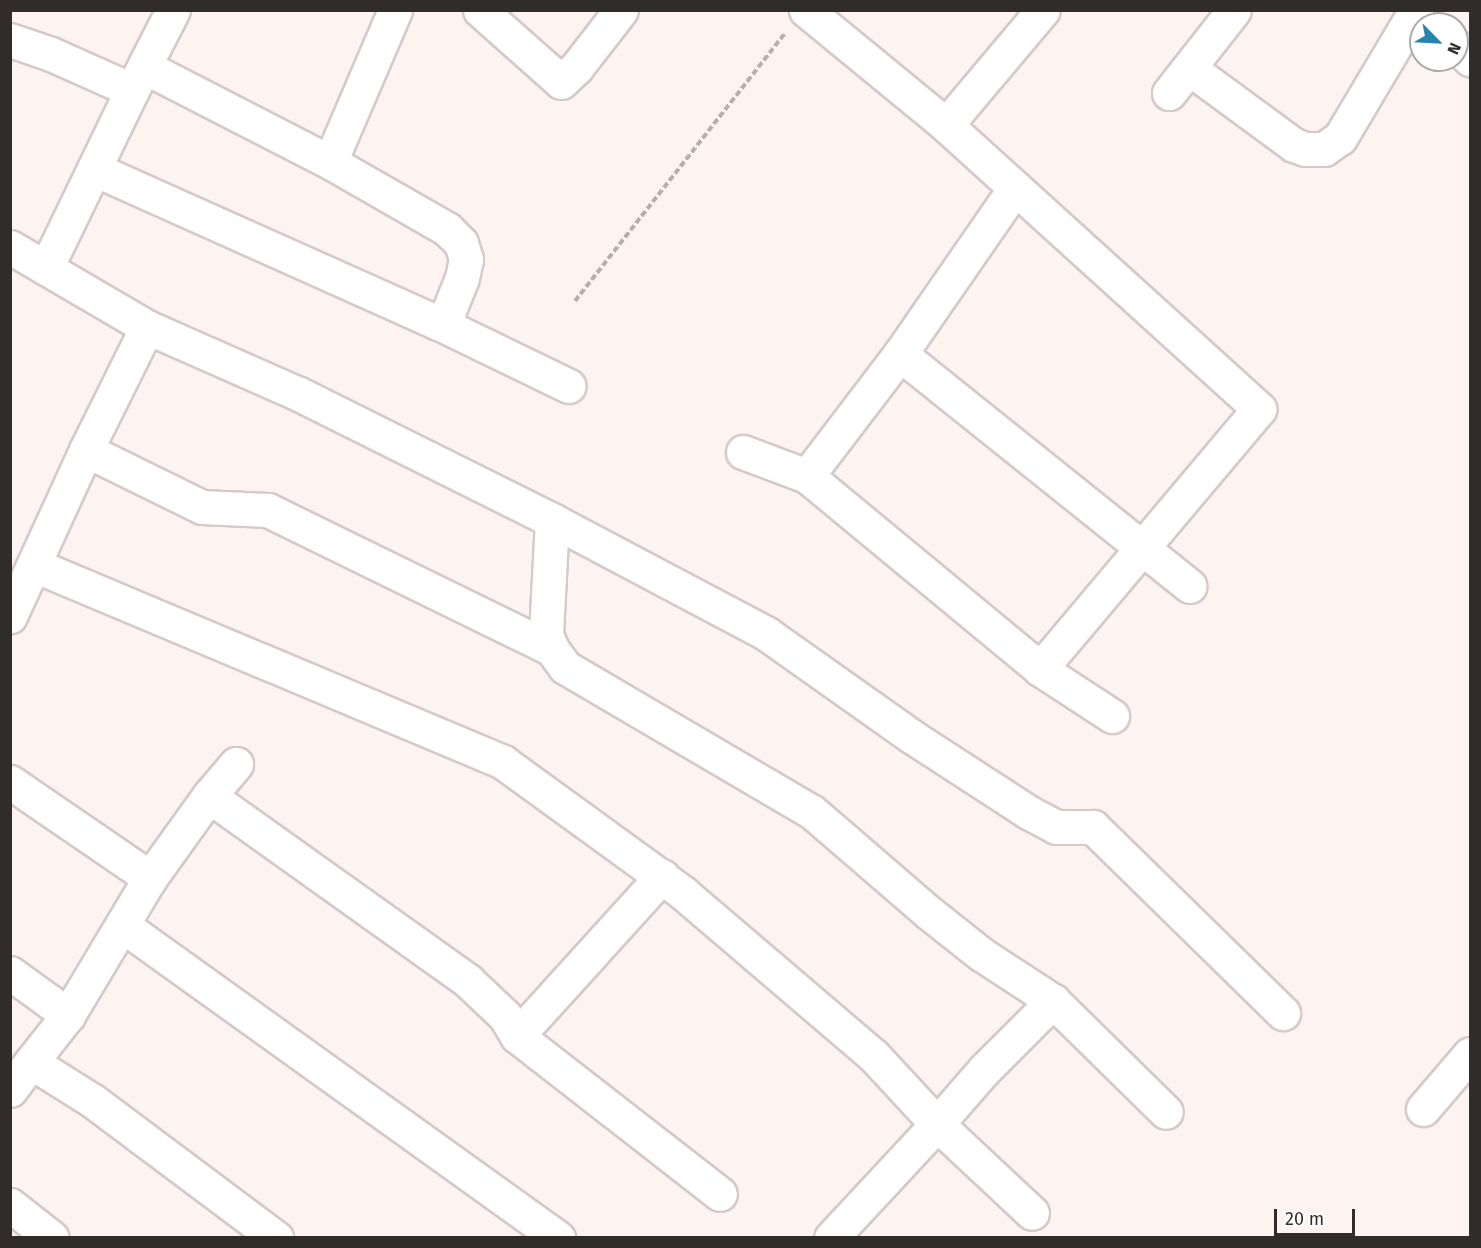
<!DOCTYPE html>
<html>
<head>
<meta charset="utf-8">
<style>
	body { margin:0 }
	#map { position:relative; width:1481px; height:1248px; overflow:hidden; background:#fdf3f1; font-family:"Fira Sans",sans-serif }
	div>[style] { position:absolute }
	.path>* { height:4px; margin-top:-2px; transform-origin:0; background:repeating-linear-gradient(90deg,#b7afae 0 6px,transparent 0 9px) }
	.roads { filter:drop-shadow(2px 0 #d5cac8) drop-shadow(-2px 0 #d5cac8) drop-shadow(0 2px #d5cac8) drop-shadow(0 -2px #d5cac8) }
	.minor>* { height:33px; margin:-16.5px; padding:0 16.5px; transform-origin:16.5px; border-radius:16.5px; background:#fff }
	span { translate:-50% -50%; white-space:nowrap; text-align:center; line-height:1.15; -webkit-text-stroke:4.5px #fff; paint-order:stroke }
	.frame { position:absolute; inset:0; border:12px solid #302c2b; pointer-events:none }
	.north { position:absolute; left:1409px; top:12px; width:60px; height:60px; box-sizing:border-box; background:#fff; border:2px solid #acabaa; border-radius:50%; rotate:114deg; font-size:16px; font-weight:700; line-height:24px; text-align:center; color:#302c2b }
	.north::after { content:''; display:block; margin:auto; width:21px; height:27px; background:#2485b0; clip-path:polygon(50% 0,100% 100%,50% 72%,0 100%) }
	.scale { position:absolute; left:1274px; top:1209px; width:81px; height:27px; box-sizing:border-box; border:3px solid #302c2b; border-top:0; padding-left:8px; font-size:18px; line-height:21px; white-space:nowrap; color:#302c2b; -webkit-text-stroke:4px #fff; paint-order:stroke }
</style>
</head>
<body>
<div id="map">
	<div class="path">
		<div style="left:575px;top:301px;width:342px;rotate:-51.9deg"></div>
	</div>
	<div class="roads">
		<div class="minor">
			<div style="left:480px;top:10px;width:108px;rotate:41.6deg"></div>
			<div style="left:561px;top:82px;width:21px;rotate:-43deg"></div>
			<div style="left:576px;top:68px;width:73px;rotate:-52.2deg"></div>
			<div style="left:806px;top:10px;width:181px;rotate:39.4deg"></div>
			<div style="left:946px;top:125px;width:423px;rotate:42.2deg"></div>
			<div style="left:1259px;top:409px;width:340px;rotate:130.1deg"></div>
			<div style="left:10px;top:40px;width:43px;rotate:18.9deg"></div>
			<div style="left:51px;top:54px;width:89px;rotate:24deg"></div>
			<div style="left:132px;top:90px;width:90px;rotate:-62.9deg"></div>
			<div style="left:1457px;top:47px;width:18px;rotate:43deg"></div>
			<div style="left:145px;top:67px;width:208px;rotate:27.2deg"></div>
			<div style="left:330px;top:162px;width:135px;rotate:29.8deg"></div>
			<div style="left:447px;top:229px;width:20px;rotate:45deg"></div>
			<div style="left:461px;top:243px;width:17px;rotate:73deg"></div>
			<div style="left:466px;top:259px;width:19px;rotate:102deg"></div>
			<div style="left:462px;top:278px;width:35px;rotate:112deg"></div>
			<div style="left:449px;top:311px;width:16px;rotate:130deg"></div>
			<div style="left:439px;top:323px;width:144px;rotate:25.9deg"></div>
			<div style="left:1189px;top:68px;width:130px;rotate:36.3deg"></div>
			<div style="left:1294px;top:145px;width:12px;rotate:20deg"></div>
			<div style="left:1305px;top:149px;width:19px"></div>
			<div style="left:1324px;top:149px;width:19px;rotate:-35deg"></div>
			<div style="left:1340px;top:138px;width:149px;rotate:-59.3deg"></div>
			<div style="left:1169px;top:93px;width:105px;rotate:-51.9deg"></div>
			<div style="left:946px;top:125px;width:150px;rotate:-49.9deg"></div>
			<div style="left:330px;top:162px;width:165px;rotate:-66.8deg"></div>
			<div style="left:94px;top:169px;width:378px;rotate:24.1deg"></div>
			<div style="left:10px;top:247px;width:159px;rotate:30.3deg"></div>
			<div style="left:147px;top:327px;width:137px;rotate:116.4deg"></div>
			<div style="left:86px;top:450px;width:183px;rotate:114.6deg"></div>
			<div style="left:46px;top:268px;width:198px;rotate:-64.2deg"></div>
			<div style="left:147px;top:327px;width:166px;rotate:23.8deg"></div>
			<div style="left:299px;top:394px;width:283px;rotate:26.5deg"></div>
			<div style="left:552px;top:520px;width:243px;rotate:27.9deg"></div>
			<div style="left:767px;top:634px;width:176px;rotate:35.3deg"></div>
			<div style="left:911px;top:736px;width:140px;rotate:33deg"></div>
			<div style="left:1028px;top:812px;width:32px;rotate:28deg"></div>
			<div style="left:1056px;top:827px;width:37px"></div>
			<div style="left:1093px;top:827px;width:266px;rotate:44.4deg"></div>
			<div style="left:900px;top:354px;width:371px;rotate:38.7deg"></div>
			<div style="left:86px;top:450px;width:129px;rotate:26.2deg"></div>
			<div style="left:202px;top:507px;width:66px;rotate:2.6deg"></div>
			<div style="left:268px;top:510px;width:316px;rotate:26.1deg"></div>
			<div style="left:743px;top:452px;width:68px;rotate:20.6deg"></div>
			<div style="left:807px;top:476px;width:303px;rotate:39.6deg"></div>
			<div style="left:1040px;top:669px;width:86px;rotate:33.1deg"></div>
			<div style="left:807px;top:476px;width:153px;rotate:-52.7deg"></div>
			<div style="left:900px;top:354px;width:202px;rotate:-55.3deg"></div>
			<div style="left:34px;top:565px;width:509px;rotate:22.78deg"></div>
			<div style="left:503px;top:762px;width:223px;rotate:36deg"></div>
			<div style="left:683px;top:893px;width:250px;rotate:40.5deg"></div>
			<div style="left:873px;top:1055px;width:94px;rotate:47.2deg"></div>
			<div style="left:937px;top:1124px;width:72px;rotate:-49deg"></div>
			<div style="left:984px;top:1070px;width:98px;rotate:-45deg"></div>
			<div style="left:1053px;top:1001px;width:86px;rotate:-146.9deg"></div>
			<div style="left:981px;top:954px;width:68px;rotate:-141.6deg"></div>
			<div style="left:928px;top:912px;width:153px;rotate:-139.2deg"></div>
			<div style="left:812px;top:812px;width:286px;rotate:-149.6deg"></div>
			<div style="left:565px;top:667px;width:22px;rotate:-126deg"></div>
			<div style="left:552px;top:649px;width:16px;rotate:-112deg"></div>
			<div style="left:546px;top:634px;width:114px;rotate:-87deg"></div>
			<div style="left:10px;top:782px;width:170px;rotate:34.4deg"></div>
			<div style="left:209px;top:796px;width:318px;rotate:35.5deg"></div>
			<div style="left:468px;top:981px;width:51px;rotate:43.4deg"></div>
			<div style="left:505px;top:1016px;width:23px;rotate:59deg"></div>
			<div style="left:517px;top:1036px;width:257px;rotate:37.9deg"></div>
			<div style="left:122px;top:925px;width:537px;rotate:35.67deg"></div>
			<div style="left:10px;top:973px;width:72px;rotate:35.9deg"></div>
			<div style="left:1053px;top:1001px;width:158px;rotate:44.5deg"></div>
			<div style="left:517px;top:1036px;width:216px;rotate:-47.8deg"></div>
			<div style="left:31px;top:1062px;width:60px;rotate:-51.8deg"></div>
			<div style="left:68px;top:1015px;width:160px;rotate:-59.1deg"></div>
			<div style="left:150px;top:878px;width:101px;rotate:-54.3deg"></div>
			<div style="left:209px;top:796px;width:42px;rotate:-49.8deg"></div>
			<div style="left:10px;top:1090px;width:35px;rotate:-53deg"></div>
			<div style="left:31px;top:1062px;width:73px;rotate:32.2deg"></div>
			<div style="left:93px;top:1101px;width:229px;rotate:36.8deg"></div>
			<div style="left:1423px;top:1109px;width:72px;rotate:-49.5deg"></div>
			<div style="left:10px;top:1205px;width:53px;rotate:38.2deg"></div>
			<div style="left:831px;top:1238px;width:156px;rotate:-47.1deg"></div>
			<div style="left:937px;top:1124px;width:130px;rotate:43.1deg"></div>
		</div>
	</div>
	<div class="frame"></div>
	<div class="north">N</div>
	<div class="scale">20 m</div>
</div>
</body>
</html>
